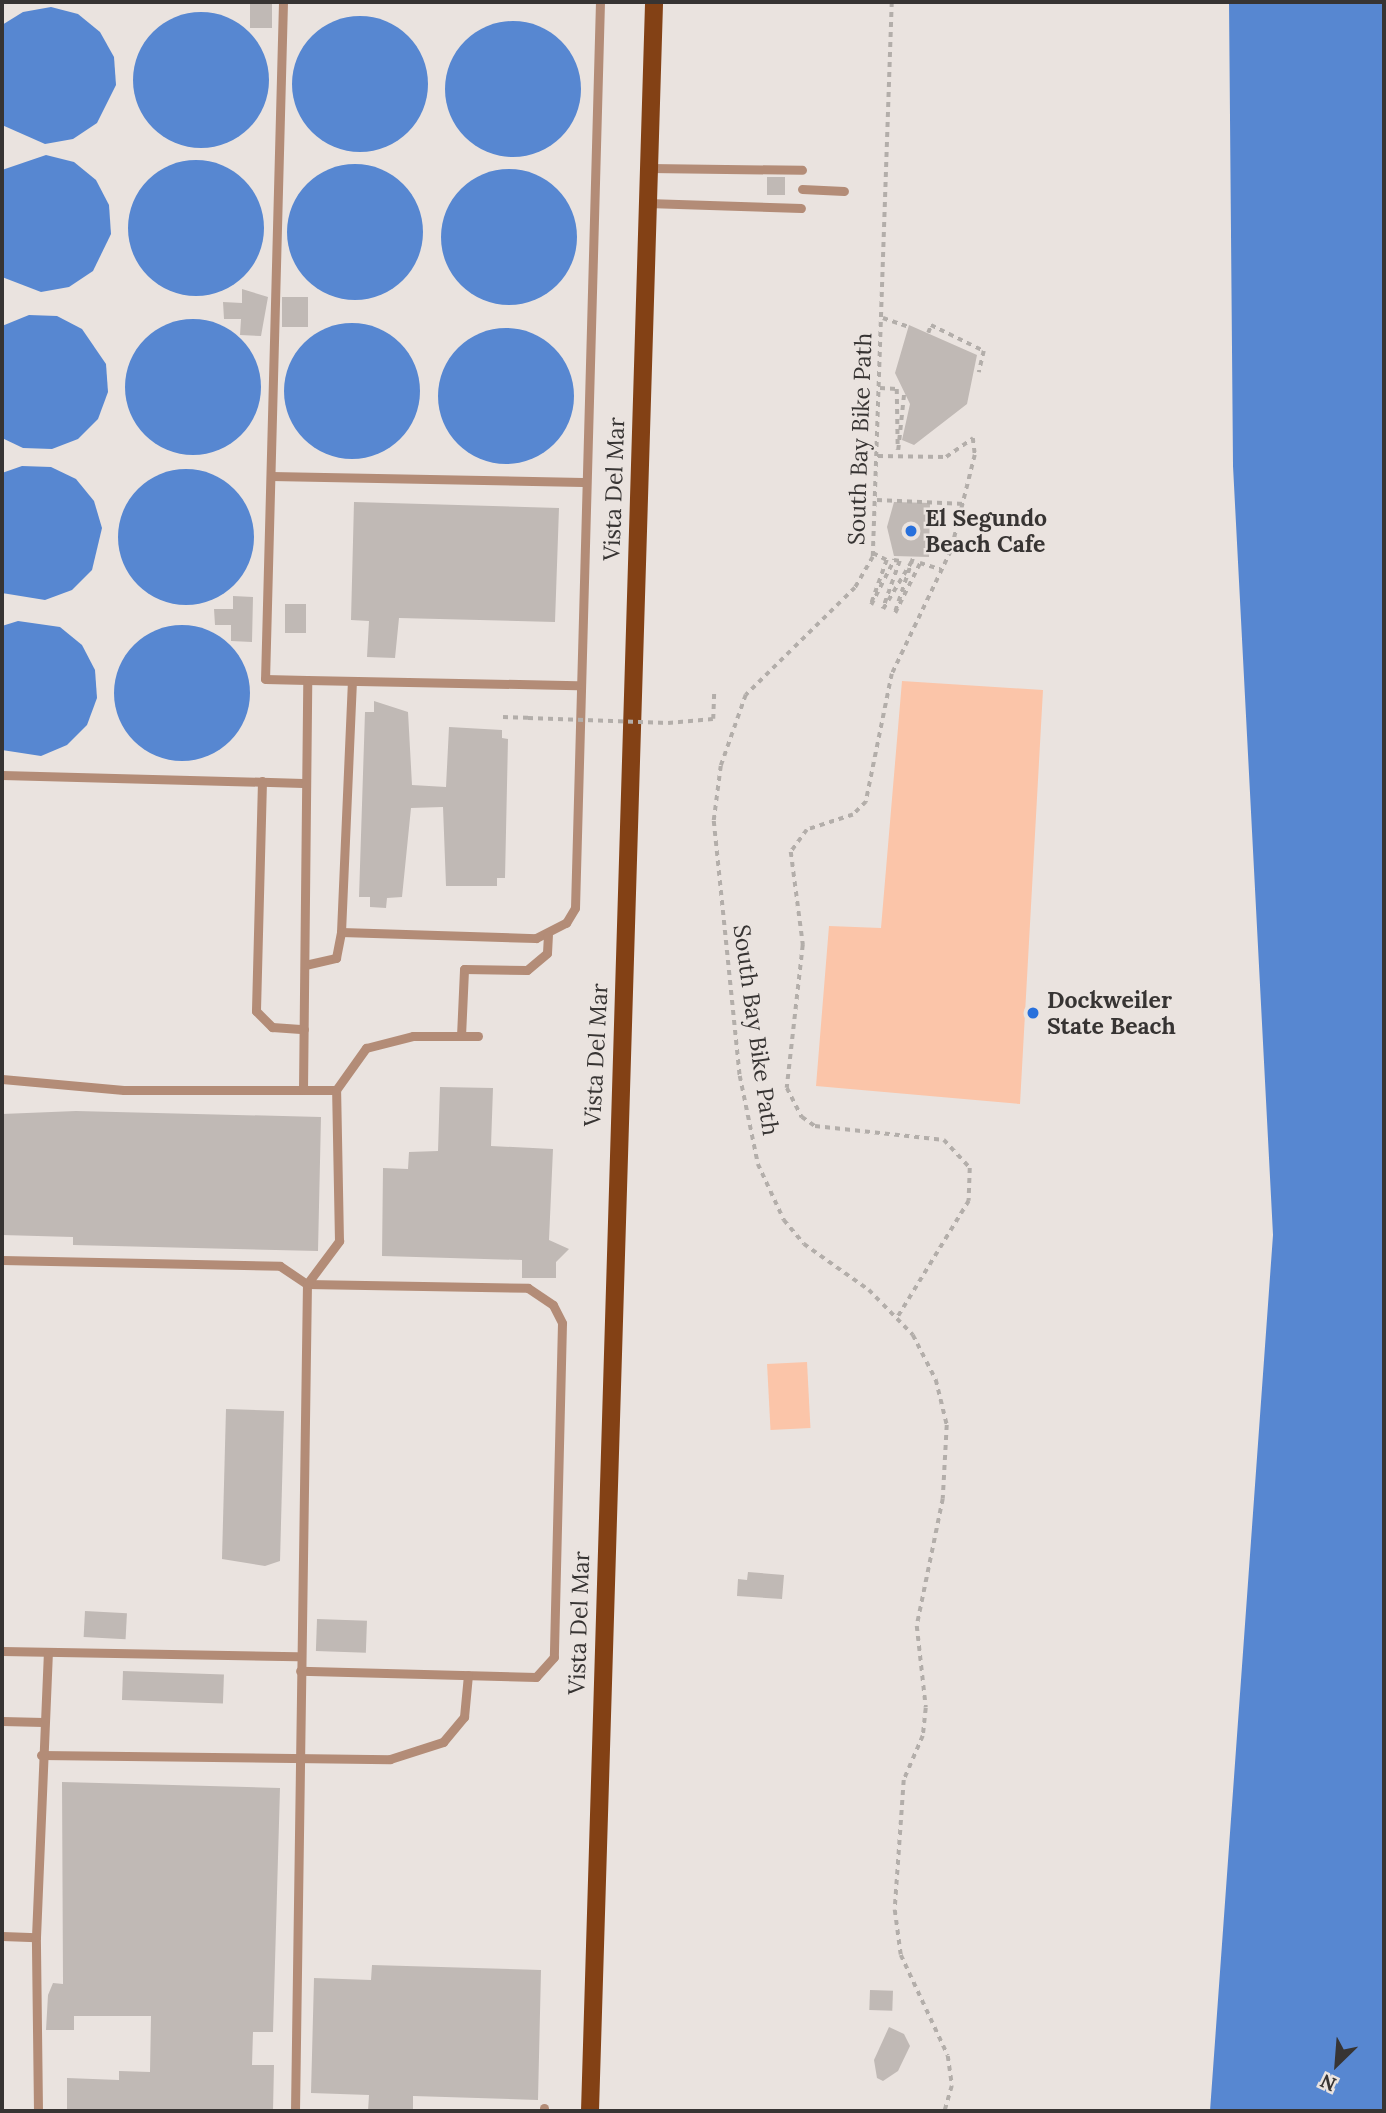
<!DOCTYPE html>
<html>
<head>
<meta charset="utf-8">
<style>
	body { margin:0 }
	#map { position:relative; width:1386px; height:2113px; overflow:hidden; background:#eae3df; font-family:Lora,serif }
	div>[style] { position:absolute }
	.green>* { inset:0; background:#fbc5a9; transform-origin:0 0 }
	.water>* { inset:0; background:#5787d1 }
	.round { border-radius:50% }
	.building>* { inset:0; background:#c0b9b5; transform-origin:0 0 }
	.path>* { height:3.5px; margin-top:-1.75px; transform-origin:0; background:repeating-linear-gradient(90deg,#b3aeaa 0 5px,transparent 0 10px) }
	.lane>* { height:9px; margin:-4.5px; padding:0 4.5px; transform-origin:4.5px; border-radius:4.5px; background:#b38c77 }
	.primary>* { height:18px; margin:-9px; padding:0 9px; transform-origin:9px; border-radius:9px; background:#834115 }
	.path-bridge>* { height:3.5px; margin-top:-1.75px; transform-origin:0; background:repeating-linear-gradient(90deg,#b3aeaa 0 5px,transparent 0 10px) }
	.dots>* { width:19px; height:19px; translate:-50% -50%; box-sizing:border-box; border:4px solid #eae3df; border-radius:50% }
	span { translate:-50% -50%; white-space:nowrap; text-align:center; line-height:1.15; -webkit-text-stroke:5px #eae3df; paint-order:stroke }
	.street-label { font-size:23px; color:#373433 }
	.poi-label { font-size:23px; color:#373433; font-weight:700 }
	.left { translate:0 -50%; text-align:left }
	.frame { position:absolute; inset:0; border:4px solid #373433; pointer-events:none }
	.north { position:absolute; left:1302px; top:2029px; width:70px; height:70px; -webkit-text-stroke:5px #eae3df; paint-order:stroke; rotate:205deg; font-size:19px; font-weight:700; line-height:28px; text-align:center; color:#373433 }
	.north::after { content:''; display:block; margin:auto; width:24px; height:32px; background:#373433; clip-path:polygon(50% 0,100% 100%,50% 72%,0 100%) }
</style>
</head>
<body>
<div id="map">
	<div class="green">
		<div style="clip-path:polygon(902px 681px,1043px 690px,1020px 1104px,816px 1086px,829px 926px,881px 928px)"></div>
		<div style="left:807px;top:1362px;width:66px;height:40px;rotate:87deg"></div>
	</div>
	<div class="water">
		<div style="clip-path:polygon(1229px 2px,1384px 2px,1384px 2111px,1210px 2111px,1273px 1235px,1233px 466px)"></div>
		<div style="clip-path:polygon(51px 7px,78px 14px,100px 32px,114px 57px,116px 85px,97px 123px,73px 139px,45px 144px,2px 125px,2px 25px,23px 12px)"></div>
		<div class="round" style="left:133px;top:12px;width:136px;height:136px"></div>
		<div class="round" style="left:292px;top:16px;width:136px;height:136px"></div>
		<div class="round" style="left:445px;top:21px;width:136px;height:136px"></div>
		<div style="clip-path:polygon(46px 155px,74px 162px,96px 180px,109px 205px,111px 234px,93px 271px,69px 287px,41px 292px,2px 277px,2px 170px)"></div>
		<div class="round" style="left:128px;top:160px;width:136px;height:136px"></div>
		<div class="round" style="left:287px;top:164px;width:136px;height:136px"></div>
		<div class="round" style="left:441px;top:169px;width:136px;height:136px"></div>
		<div style="clip-path:polygon(29px 315px,57px 316px,82px 329px,106px 364px,108px 392px,98px 419px,78px 439px,52px 449px,23px 448px,2px 438px,2px 326px)"></div>
		<div class="round" style="left:125px;top:319px;width:136px;height:136px"></div>
		<div class="round" style="left:284px;top:323px;width:136px;height:136px"></div>
		<div class="round" style="left:438px;top:328px;width:136px;height:136px"></div>
		<div style="clip-path:polygon(22px 466px,51px 467px,76px 479px,94px 501px,102px 528px,92px 570px,72px 590px,45px 600px,2px 593px,2px 473px)"></div>
		<div class="round" style="left:118px;top:469px;width:136px;height:136px"></div>
		<div style="clip-path:polygon(18px 621px,60px 627px,82px 645px,95px 670px,97px 698px,87px 725px,67px 745px,41px 756px,2px 750px,2px 626px)"></div>
		<div class="round" style="left:114px;top:625px;width:136px;height:136px"></div>
	</div>
	<div class="building">
		<div style="left:250px;top:2px;width:22px;height:26px"></div>
		<div style="left:767px;top:177px;width:18px;height:18px"></div>
		<div style="clip-path:polygon(242px 289px,268px 297px,261px 336px,240px 335px,241px 319px,224px 319px,223px 302px,242px 303px)"></div>
		<div style="left:282px;top:297px;width:26px;height:30px"></div>
		<div style="clip-path:polygon(909px 325px,977px 355px,967px 404px,914px 445px,902px 440px,910px 404px,895px 373px)"></div>
		<div style="clip-path:polygon(354px 502px,559px 508px,555px 622px,399px 618px,395px 658px,367px 657px,369px 621px,351px 620px)"></div>
		<div style="clip-path:polygon(894px 502px,930px 503px,929px 557px,894px 556px,887px 527px)"></div>
		<div style="clip-path:polygon(233px 596px,253px 597px,252px 642px,231px 641px,231px 625px,215px 625px,214px 609px,233px 609px)"></div>
		<div style="left:285px;top:604px;width:21px;height:29px"></div>
		<div style="clip-path:polygon(374px 701px,408px 712px,412px 785px,446px 787px,449px 727px,502px 730px,502px 738px,508px 739px,505px 878px,497px 878px,497px 886px,446px 886px,443px 807px,411px 808px,402px 897px,387px 898px,386px 908px,370px 907px,370px 897px,359px 897px,365px 712px,374px 712px)"></div>
		<div style="clip-path:polygon(440px 1087px,493px 1088px,491px 1146px,553px 1149px,549px 1240px,569px 1249px,556px 1262px,556px 1278px,522px 1278px,522px 1260px,382px 1256px,383px 1168px,408px 1169px,409px 1152px,438px 1151px)"></div>
		<div style="clip-path:polygon(76px 1111px,321px 1117px,318px 1251px,73px 1245px,73px 1237px,2px 1235px,2px 1114px)"></div>
		<div style="clip-path:polygon(226px 1409px,284px 1411px,280px 1561px,265px 1566px,222px 1559px)"></div>
		<div style="clip-path:polygon(748px 1572px,784px 1575px,782px 1599px,737px 1596px,738px 1579px,747px 1580px)"></div>
		<div style="left:85px;top:1611px;width:42px;height:26px;rotate:3deg"></div>
		<div style="left:317px;top:1619px;width:50px;height:32px;rotate:2deg"></div>
		<div style="left:123px;top:1671px;width:101px;height:29px;rotate:2deg"></div>
		<div style="clip-path:polygon(62px 1782px,280px 1788px,273px 2032px,253px 2032px,252px 2065px,274px 2065px,273px 2111px,67px 2111px,67px 2078px,119px 2080px,119px 2071px,150px 2072px,151px 2016px,74px 2016px,74px 2030px,46px 2030px,48px 1995px,53px 1983px,63px 1984px)"></div>
		<div style="clip-path:polygon(372px 1965px,541px 1970px,538px 2100px,413px 2096px,413px 2111px,368px 2111px,369px 2095px,311px 2093px,314px 1978px,371px 1980px)"></div>
		<div style="left:870px;top:1990px;width:23px;height:20px;rotate:2deg"></div>
		<div style="clip-path:polygon(889px 2027px,904px 2034px,910px 2046px,898px 2071px,883px 2081px,877px 2078px,874px 2060px)"></div>
	</div>
	<div class="path">
		<div style="left:892px;top:2px;width:555px;rotate:91.96deg"></div>
		<div style="left:873px;top:557px;width:36px;rotate:120deg"></div>
		<div style="left:855px;top:588px;width:153px;rotate:135.5deg"></div>
		<div style="left:746px;top:695px;width:75px;rotate:109.4deg"></div>
		<div style="left:721px;top:766px;width:55px;rotate:97.3deg"></div>
		<div style="left:714px;top:821px;width:256px;rotate:84.2deg"></div>
		<div style="left:740px;top:1076px;width:90px;rotate:78.4deg"></div>
		<div style="left:758px;top:1164px;width:62px;rotate:65.1deg"></div>
		<div style="left:784px;top:1220px;width:31px;rotate:50deg"></div>
		<div style="left:804px;top:1244px;width:80px;rotate:35.3deg"></div>
		<div style="left:869px;top:1290px;width:63px;rotate:45.6deg"></div>
		<div style="left:913px;top:1335px;width:51px;rotate:62.9deg"></div>
		<div style="left:936px;top:1380px;width:46px;rotate:76.3deg"></div>
		<div style="left:947px;top:1425px;width:74px;rotate:93.1deg"></div>
		<div style="left:943px;top:1499px;width:130px;rotate:101.6deg"></div>
		<div style="left:917px;top:1626px;width:82px;rotate:83.7deg"></div>
		<div style="left:926px;top:1708px;width:28px;rotate:96deg"></div>
		<div style="left:923px;top:1736px;width:48px;rotate:113.4deg"></div>
		<div style="left:904px;top:1780px;width:130px;rotate:94deg"></div>
		<div style="left:895px;top:1910px;width:45px;rotate:82.4deg"></div>
		<div style="left:901px;top:1955px;width:111px;rotate:65deg"></div>
		<div style="left:948px;top:2056px;width:30px;rotate:82deg"></div>
		<div style="left:952px;top:2086px;width:26px;rotate:106deg"></div>
		<div style="left:883px;top:318px;width:28px;rotate:19deg"></div>
		<div style="left:928px;top:333px;width:9px;rotate:-69deg"></div>
		<div style="left:931px;top:325px;width:59px;rotate:26.1deg"></div>
		<div style="left:984px;top:351px;width:22px;rotate:103deg"></div>
		<div style="left:880px;top:388px;width:17px;rotate:3deg"></div>
		<div style="left:897px;top:389px;width:61px;rotate:89.1deg"></div>
		<div style="left:898px;top:450px;width:57px;rotate:-84deg"></div>
		<div style="left:878px;top:456px;width:68px;rotate:0.8deg"></div>
		<div style="left:946px;top:457px;width:33px;rotate:-35deg"></div>
		<div style="left:973px;top:438px;width:17px;rotate:83deg"></div>
		<div style="left:975px;top:455px;width:99px;rotate:104deg"></div>
		<div style="left:951px;top:551px;width:136px;rotate:115.6deg"></div>
		<div style="left:892px;top:674px;width:131px;rotate:101.5deg"></div>
		<div style="left:866px;top:802px;width:18px;rotate:135deg"></div>
		<div style="left:853px;top:815px;width:48px;rotate:161.9deg"></div>
		<div style="left:807px;top:830px;width:27px;rotate:126deg"></div>
		<div style="left:791px;top:852px;width:94px;rotate:82.6deg"></div>
		<div style="left:803px;top:945px;width:144px;rotate:96.4deg"></div>
		<div style="left:787px;top:1088px;width:33px;rotate:63deg"></div>
		<div style="left:802px;top:1117px;width:16px;rotate:35deg"></div>
		<div style="left:815px;top:1126px;width:130px;rotate:6.2deg"></div>
		<div style="left:944px;top:1140px;width:38px;rotate:47deg"></div>
		<div style="left:970px;top:1168px;width:33px;rotate:92deg"></div>
		<div style="left:969px;top:1201px;width:136px;rotate:121.5deg"></div>
		<div style="left:877px;top:500px;width:88px;rotate:2.6deg"></div>
		<div style="left:873px;top:553px;width:16px;rotate:27deg"></div>
		<div style="left:887px;top:560px;width:48px;rotate:109.6deg"></div>
		<div style="left:871px;top:605px;width:51px;rotate:-62.9deg"></div>
		<div style="left:894px;top:560px;width:6px;rotate:9deg"></div>
		<div style="left:900px;top:561px;width:51px;rotate:109.5deg"></div>
		<div style="left:883px;top:609px;width:58px;rotate:-59deg"></div>
		<div style="left:913px;top:559px;width:57px;rotate:108.4deg"></div>
		<div style="left:895px;top:613px;width:56px;rotate:-63.4deg"></div>
		<div style="left:920px;top:563px;width:21px;rotate:17deg"></div>
		<div style="left:503px;top:717px;width:25px;rotate:2deg"></div>
		<div style="left:668px;top:723px;width:45px;rotate:-5.1deg"></div>
		<div style="left:713px;top:719px;width:29px;rotate:-88deg"></div>
	</div>
	<div class="lane">
		<div style="left:283px;top:2px;width:677px;rotate:91.52deg"></div>
		<div style="left:265px;top:679px;width:42px;rotate:1.4deg"></div>
		<div style="left:649px;top:168px;width:153px;rotate:0.7deg"></div>
		<div style="left:802px;top:189px;width:42px;rotate:2.7deg"></div>
		<div style="left:647px;top:203px;width:154px;rotate:1.9deg"></div>
		<div style="left:271px;top:476px;width:312px;rotate:1.1deg"></div>
		<div style="left:2px;top:775px;width:301px;rotate:1.5deg"></div>
		<div style="left:262px;top:781px;width:230px;rotate:91.5deg"></div>
		<div style="left:256px;top:1011px;width:23px;rotate:45deg"></div>
		<div style="left:272px;top:1027px;width:32px;rotate:4deg"></div>
		<div style="left:341px;top:932px;width:251px;rotate:-87.5deg"></div>
		<div style="left:305px;top:965px;width:32px;rotate:-13deg"></div>
		<div style="left:336px;top:958px;width:26px;rotate:-79deg"></div>
		<div style="left:341px;top:932px;width:195px;rotate:1.8deg"></div>
		<div style="left:536px;top:938px;width:34px;rotate:-27deg"></div>
		<div style="left:566px;top:923px;width:17px;rotate:-59deg"></div>
		<div style="left:575px;top:908px;width:906px;rotate:-88.42deg"></div>
		<div style="left:461px;top:1036px;width:67px;rotate:-87.4deg"></div>
		<div style="left:464px;top:969px;width:63px;rotate:0.9deg"></div>
		<div style="left:527px;top:970px;width:26px;rotate:-40deg"></div>
		<div style="left:547px;top:953px;width:18px;rotate:-87deg"></div>
		<div style="left:2px;top:1079px;width:122px;rotate:5.2deg"></div>
		<div style="left:124px;top:1090px;width:212px"></div>
		<div style="left:303px;top:1090px;width:410px;rotate:-89.4deg"></div>
		<div style="left:307px;top:680px;width:270px;rotate:1.1deg"></div>
		<div style="left:2px;top:1260px;width:278px;rotate:1.2deg"></div>
		<div style="left:280px;top:1266px;width:32px;rotate:34deg"></div>
		<div style="left:307px;top:1284px;width:221px;rotate:1deg"></div>
		<div style="left:528px;top:1288px;width:30px;rotate:34deg"></div>
		<div style="left:553px;top:1305px;width:20px;rotate:63deg"></div>
		<div style="left:562px;top:1323px;width:334px;rotate:91.4deg"></div>
		<div style="left:554px;top:1657px;width:27px;rotate:132deg"></div>
		<div style="left:536px;top:1677px;width:236px;rotate:-178.5deg"></div>
		<div style="left:2px;top:1651px;width:295px;rotate:1deg"></div>
		<div style="left:2px;top:1721px;width:41px;rotate:1.4deg"></div>
		<div style="left:41px;top:1755px;width:349px;rotate:0.7deg"></div>
		<div style="left:390px;top:1759px;width:56px;rotate:-17.8deg"></div>
		<div style="left:443px;top:1742px;width:33px;rotate:-50deg"></div>
		<div style="left:464px;top:1717px;width:42px;rotate:-84.6deg"></div>
		<div style="left:2px;top:1936px;width:34px;rotate:2deg"></div>
		<div style="left:38px;top:2111px;width:174px;rotate:-90.7deg"></div>
		<div style="left:36px;top:1937px;width:285px;rotate:-87.6deg"></div>
		<div style="left:295px;top:2111px;width:827px;rotate:-89.17deg"></div>
		<div style="left:307px;top:1284px;width:54px;rotate:-53.3deg"></div>
		<div style="left:339px;top:1241px;width:151px;rotate:-91.1deg"></div>
		<div style="left:336px;top:1090px;width:52px;rotate:-54.5deg"></div>
		<div style="left:366px;top:1048px;width:49px;rotate:-14.3deg"></div>
		<div style="left:413px;top:1036px;width:65px"></div>
		<div style="left:544px;top:2111px;width:3px;rotate:-90deg"></div>
	</div>
	<div class="primary">
		<div style="left:590px;top:2111px;width:2110px;rotate:-88.26deg"></div>
	</div>
	<div class="path-bridge">
		<div style="left:528px;top:718px;width:140px;rotate:2deg"></div>
	</div>
	<div class="dots">
		<div style="left:911px;top:531px;background:#2870dc"></div>
		<div style="left:1033px;top:1013px;background:#2870dc"></div>
	</div>
	<div class="street-label">
		<span style="left:860px;top:439px;rotate:-88deg">South Bay Bike Path</span>
		<span style="left:614px;top:489px;rotate:-88deg">Vista Del Mar</span>
		<span style="left:756px;top:1030px;rotate:82deg">South Bay Bike Path</span>
		<span style="left:596px;top:1055px;rotate:-87deg">Vista Del Mar</span>
		<span style="left:579px;top:1623px;rotate:-88deg">Vista Del Mar</span>
	</div>
	<div class="poi-label">
		<span class="left" style="left:925px;top:531px">El Segundo<br>Beach Cafe</span>
		<span class="left" style="left:1047px;top:1013px">Dockweiler<br>State Beach</span>
	</div>
	<div class="frame"></div>
	<div class="north">N</div>
</div>
</body>
</html>
